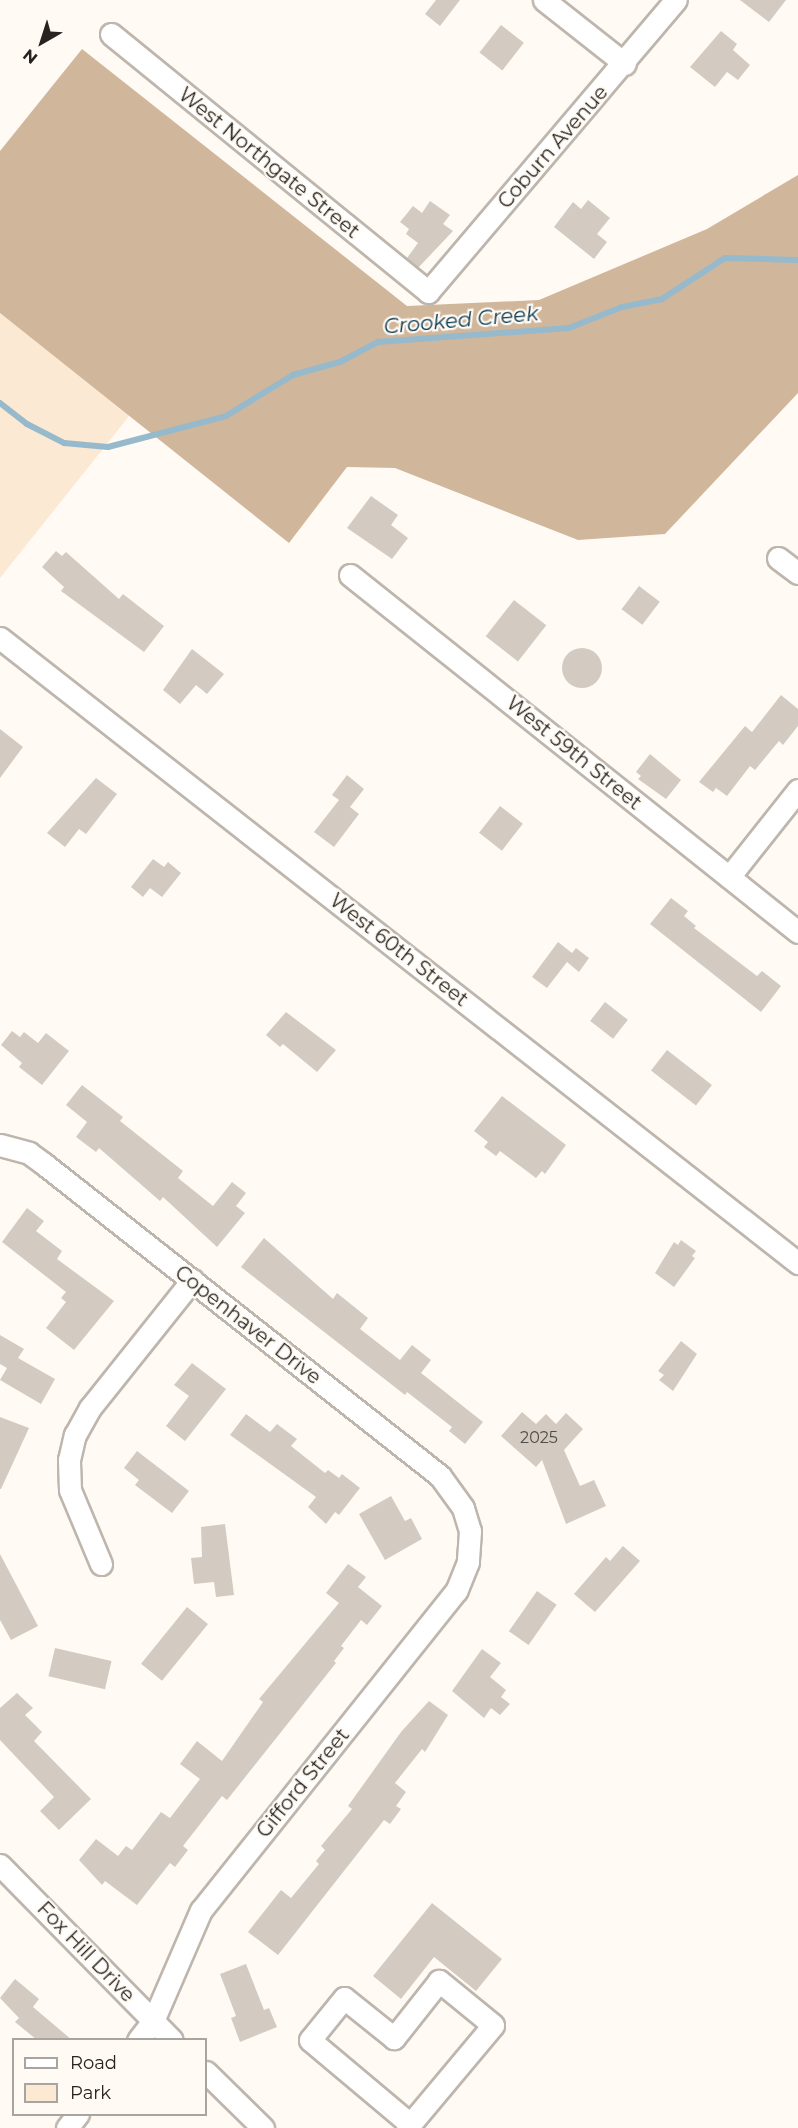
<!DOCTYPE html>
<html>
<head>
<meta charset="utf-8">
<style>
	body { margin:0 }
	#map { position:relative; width:798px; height:2128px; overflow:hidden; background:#fffaf4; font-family:Montserrat,sans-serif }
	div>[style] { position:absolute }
	.green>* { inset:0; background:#fce9d4 }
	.forest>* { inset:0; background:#d0b79c }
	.stream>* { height:6px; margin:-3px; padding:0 3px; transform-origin:3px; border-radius:3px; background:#96b9cc }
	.building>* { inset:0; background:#d3cbc1; transform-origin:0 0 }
	.round { border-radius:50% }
	.roads { filter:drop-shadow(2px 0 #beb6ad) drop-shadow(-2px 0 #beb6ad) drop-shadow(0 2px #beb6ad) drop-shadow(0 -2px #beb6ad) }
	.minor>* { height:21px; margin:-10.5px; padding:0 10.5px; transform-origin:10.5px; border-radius:10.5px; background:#fff }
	span { translate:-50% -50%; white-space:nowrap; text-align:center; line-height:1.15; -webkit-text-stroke:4.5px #fffaf4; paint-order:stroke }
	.number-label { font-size:16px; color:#514d48 }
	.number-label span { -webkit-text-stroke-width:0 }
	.street-label { font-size:20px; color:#262320 }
	.water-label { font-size:21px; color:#09394f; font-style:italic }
	.legend { position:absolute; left:12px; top:2038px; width:195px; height:78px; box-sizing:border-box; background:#fffaf4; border:2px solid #a8a49f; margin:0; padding:8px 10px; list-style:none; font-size:18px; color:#262320 }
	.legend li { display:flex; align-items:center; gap:12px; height:30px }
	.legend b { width:30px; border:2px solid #a8a49f }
	.north { position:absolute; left:12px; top:12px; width:60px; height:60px; -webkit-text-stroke:4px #fffaf4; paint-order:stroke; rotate:219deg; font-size:16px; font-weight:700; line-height:24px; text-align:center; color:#262320 }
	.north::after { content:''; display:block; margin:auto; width:21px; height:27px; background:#262320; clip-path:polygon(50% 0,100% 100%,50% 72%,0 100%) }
</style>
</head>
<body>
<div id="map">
	<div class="green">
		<div style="clip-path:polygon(0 313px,130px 415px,0 578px)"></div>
	</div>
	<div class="forest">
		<div style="clip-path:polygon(82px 49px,407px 306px,539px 300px,707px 229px,798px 175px,798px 393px,665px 534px,578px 540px,395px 468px,347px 467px,289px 543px,0 313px,0 151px)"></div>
	</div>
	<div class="stream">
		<div style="left:0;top:403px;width:34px;rotate:38deg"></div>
		<div style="left:27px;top:424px;width:42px;rotate:27.2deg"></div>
		<div style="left:64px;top:443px;width:44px;rotate:5.2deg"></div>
		<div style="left:108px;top:447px;width:122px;rotate:-14.7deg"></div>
		<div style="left:226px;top:416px;width:79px;rotate:-31.5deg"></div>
		<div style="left:293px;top:375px;width:49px;rotate:-15.5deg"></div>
		<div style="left:340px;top:362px;width:43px;rotate:-27.8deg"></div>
		<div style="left:378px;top:342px;width:192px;rotate:-4.2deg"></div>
		<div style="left:569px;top:328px;width:57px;rotate:-21.6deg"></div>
		<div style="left:622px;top:307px;width:41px;rotate:-11.3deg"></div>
		<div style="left:662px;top:299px;width:75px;rotate:-33.1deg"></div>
		<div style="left:725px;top:258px;width:73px;rotate:1.6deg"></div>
	</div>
	<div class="building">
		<div style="clip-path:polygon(436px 0,460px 0,440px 26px,425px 14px)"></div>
		<div style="clip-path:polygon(740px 0,786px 0,769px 22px)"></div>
		<div style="left:501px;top:25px;width:29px;height:35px;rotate:38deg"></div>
		<div style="clip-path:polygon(721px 31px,737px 44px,733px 50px,750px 65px,738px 80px,727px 72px,715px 87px,690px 67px)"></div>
		<div style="clip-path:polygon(588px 200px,610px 218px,597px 234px,607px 242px,594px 259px,554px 227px,573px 202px,581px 209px)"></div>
		<div style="clip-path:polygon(430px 201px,450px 215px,443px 224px,453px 231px,418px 268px,407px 258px,418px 243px,406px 234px,409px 229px,400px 222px,413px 206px,422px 213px)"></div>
		<div style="clip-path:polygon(371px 496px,398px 515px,391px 525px,408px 538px,392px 559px,347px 528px)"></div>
		<div style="clip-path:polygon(56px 551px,62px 556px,66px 552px,119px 599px,123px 594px,164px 626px,144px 652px,61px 591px,64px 587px,42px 567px)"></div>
		<div style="left:639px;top:586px;width:26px;height:29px;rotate:37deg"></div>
		<div style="left:514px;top:600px;width:41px;height:46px;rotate:38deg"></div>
		<div class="round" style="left:562px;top:648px;width:40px;height:40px"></div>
		<div style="clip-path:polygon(192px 649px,224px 674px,207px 694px,196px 685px,180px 704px,163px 690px)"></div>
		<div style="clip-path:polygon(781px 695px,798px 709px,798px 726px,783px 745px,779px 741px,755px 770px,750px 766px,727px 796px,716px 788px,713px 792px,699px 782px,745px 726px,752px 732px)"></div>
		<div style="clip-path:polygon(0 729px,23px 747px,0 778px)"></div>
		<div style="clip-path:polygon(650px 754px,681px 780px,666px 799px,638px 779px,641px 776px,636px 772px)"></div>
		<div style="clip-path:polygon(347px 775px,364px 789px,350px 807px,359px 814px,334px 847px,314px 832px,339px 800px,332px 795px)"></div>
		<div style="clip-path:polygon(96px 778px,117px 794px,86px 834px,79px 829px,65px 847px,47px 833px)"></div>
		<div style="left:500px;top:806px;width:29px;height:34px;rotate:38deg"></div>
		<div style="clip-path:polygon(153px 859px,164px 867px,168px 862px,181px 873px,162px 897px,150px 888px,143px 897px,131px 887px)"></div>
		<div style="clip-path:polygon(671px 898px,688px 911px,684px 916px,696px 926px,694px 928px,757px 976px,762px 971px,781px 986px,761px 1012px,650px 924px)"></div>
		<div style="clip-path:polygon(558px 942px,572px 953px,576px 948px,589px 958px,579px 972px,567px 962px,547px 988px,532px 977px)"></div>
		<div style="left:605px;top:1002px;width:29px;height:24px;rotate:38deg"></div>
		<div style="clip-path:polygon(286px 1012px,336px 1050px,317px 1072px,283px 1044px,280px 1047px,266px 1035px)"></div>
		<div style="clip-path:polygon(12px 1031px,20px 1037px,24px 1032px,38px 1043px,46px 1033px,69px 1051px,42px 1085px,19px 1067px,22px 1063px,1px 1045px)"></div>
		<div style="left:667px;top:1050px;width:57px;height:26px;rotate:38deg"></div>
		<div style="clip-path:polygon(82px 1085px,123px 1117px,120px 1121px,183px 1171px,178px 1178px,213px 1206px,232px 1182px,246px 1193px,236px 1206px,245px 1213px,217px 1247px,163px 1197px,160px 1201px,99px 1148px,96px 1152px,76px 1137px,87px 1122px,66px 1105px)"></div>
		<div style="clip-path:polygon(502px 1096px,566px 1145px,545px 1174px,542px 1171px,536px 1178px,500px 1151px,496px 1156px,484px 1147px,488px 1142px,474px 1131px)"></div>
		<div style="clip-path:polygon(27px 1208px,44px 1221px,36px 1231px,62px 1251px,57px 1259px,114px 1301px,74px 1350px,46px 1328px,66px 1302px,61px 1298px,66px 1292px,2px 1242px)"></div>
		<div style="clip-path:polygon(264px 1238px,333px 1299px,337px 1293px,368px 1318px,360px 1329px,400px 1360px,412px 1345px,431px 1360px,421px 1373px,483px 1422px,465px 1444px,449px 1431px,452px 1427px,407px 1392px,405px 1395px,241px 1267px)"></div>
		<div style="clip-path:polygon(681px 1240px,696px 1251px,692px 1256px,695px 1258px,674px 1287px,655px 1273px,674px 1242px,678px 1245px)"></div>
		<div style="clip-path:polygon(0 1335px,24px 1349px,18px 1358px,55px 1379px,41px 1404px,0 1380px,7px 1368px,0 1364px)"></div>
		<div style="clip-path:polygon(681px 1341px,697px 1354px,673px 1391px,659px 1380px,664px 1375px,658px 1371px)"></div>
		<div style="clip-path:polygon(192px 1363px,226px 1389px,185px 1441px,166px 1426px,189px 1396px,174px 1385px)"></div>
		<div style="clip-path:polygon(522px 1412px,536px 1424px,546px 1414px,556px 1424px,566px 1413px,583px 1429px,564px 1450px,580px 1486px,594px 1480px,606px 1506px,566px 1524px,542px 1460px,536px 1467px,501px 1436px)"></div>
		<div style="clip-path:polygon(246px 1414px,270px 1432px,277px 1424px,297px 1439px,291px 1446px,325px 1473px,328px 1470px,339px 1478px,342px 1474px,360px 1488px,339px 1515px,335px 1512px,326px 1524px,308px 1507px,316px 1497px,230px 1435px)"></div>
		<div style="clip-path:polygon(0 1417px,29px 1428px,1px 1489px,0 1489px)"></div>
		<div style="clip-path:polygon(137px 1451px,189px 1491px,172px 1513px,135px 1485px,139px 1480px,124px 1468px)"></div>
		<div style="clip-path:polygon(391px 1496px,405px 1521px,411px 1518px,422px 1539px,385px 1560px,359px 1514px)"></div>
		<div style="clip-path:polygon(225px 1524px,234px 1595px,216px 1597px,214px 1582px,194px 1584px,191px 1558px,202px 1557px,201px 1527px)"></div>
		<div style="clip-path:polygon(623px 1546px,640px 1561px,595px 1612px,574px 1594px,606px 1557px,610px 1561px)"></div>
		<div style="clip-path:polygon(0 1554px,38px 1626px,11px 1640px,0 1620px)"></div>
		<div style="clip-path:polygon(348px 1564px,366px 1577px,358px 1587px,382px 1606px,367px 1625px,361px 1620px,341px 1646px,344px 1648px,334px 1661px,336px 1663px,227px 1800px,222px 1796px,183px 1846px,188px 1850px,175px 1867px,170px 1863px,137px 1905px,105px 1881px,102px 1885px,79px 1860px,96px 1839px,118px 1856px,126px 1846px,132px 1850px,161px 1812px,170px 1818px,200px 1779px,180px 1764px,197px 1741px,222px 1761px,263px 1702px,259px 1699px,339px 1603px,326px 1593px)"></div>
		<div style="left:537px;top:1591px;width:24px;height:49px;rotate:35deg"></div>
		<div style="left:187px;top:1607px;width:27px;height:73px;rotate:39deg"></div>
		<div style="left:55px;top:1648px;width:58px;height:29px;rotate:13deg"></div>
		<div style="clip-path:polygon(482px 1649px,501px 1663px,490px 1677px,506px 1690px,501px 1697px,510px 1704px,500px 1715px,491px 1708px,484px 1718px,452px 1691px)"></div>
		<div style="clip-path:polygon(17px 1693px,33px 1708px,25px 1715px,42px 1732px,34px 1741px,91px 1799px,59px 1830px,40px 1811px,54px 1797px,0 1740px,0 1708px)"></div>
		<div style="clip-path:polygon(429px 1701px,448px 1715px,425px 1752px,422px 1749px,395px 1783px,406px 1792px,396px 1806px,401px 1809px,390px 1824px,384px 1820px,278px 1955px,248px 1932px,281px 1890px,291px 1898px,319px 1864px,316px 1861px,325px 1850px,321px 1846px,352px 1809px,348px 1806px,401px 1732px)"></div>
		<div style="clip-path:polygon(432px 1903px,502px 1959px,476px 1991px,434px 1957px,401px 1999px,373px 1976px)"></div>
		<div style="clip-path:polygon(246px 1964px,264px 2010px,269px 2008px,277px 2027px,240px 2042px,231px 2018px,236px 2016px,220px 1974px)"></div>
		<div style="clip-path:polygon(15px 1979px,39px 1999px,33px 2007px,72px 2040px,37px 2040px,15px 2022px,19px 2018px,0 1998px)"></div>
	</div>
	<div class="roads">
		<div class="minor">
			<div style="left:544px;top:0;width:103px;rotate:38.3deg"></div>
			<div style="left:111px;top:34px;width:409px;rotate:39.1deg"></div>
			<div style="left:428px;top:292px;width:383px;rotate:-49.7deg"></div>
			<div style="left:778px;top:558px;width:25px;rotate:37deg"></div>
			<div style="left:350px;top:575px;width:573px;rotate:38.55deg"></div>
			<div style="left:0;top:638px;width:1014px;rotate:38.07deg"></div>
			<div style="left:729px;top:877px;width:111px;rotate:-51.6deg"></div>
			<div style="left:0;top:1145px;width:30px;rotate:15deg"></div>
			<div style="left:29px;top:1153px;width:19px;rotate:36deg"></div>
			<div style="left:44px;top:1164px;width:504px;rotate:38.23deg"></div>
			<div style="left:440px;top:1476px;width:39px;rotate:54deg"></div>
			<div style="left:463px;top:1508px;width:24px;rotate:73deg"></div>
			<div style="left:470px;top:1531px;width:31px;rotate:94deg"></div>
			<div style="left:468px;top:1562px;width:31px;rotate:112deg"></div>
			<div style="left:456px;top:1591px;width:408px;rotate:128.6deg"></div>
			<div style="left:201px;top:1910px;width:121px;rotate:113.4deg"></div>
			<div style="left:153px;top:2021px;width:24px;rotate:128deg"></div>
			<div style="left:101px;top:1564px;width:80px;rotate:-112.7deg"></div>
			<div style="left:70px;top:1490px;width:30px;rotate:-92deg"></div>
			<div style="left:69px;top:1460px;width:26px;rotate:-77deg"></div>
			<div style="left:75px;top:1435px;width:31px;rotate:-61deg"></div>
			<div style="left:90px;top:1408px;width:164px;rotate:-51.4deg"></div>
			<div style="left:0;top:1865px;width:245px;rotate:45.5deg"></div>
			<div style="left:206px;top:2072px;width:80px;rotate:44.5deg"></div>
			<div style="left:67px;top:2128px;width:18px;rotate:-52deg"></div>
			<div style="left:407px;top:2128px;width:134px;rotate:-50.1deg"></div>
			<div style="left:493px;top:2025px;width:70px;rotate:-140.8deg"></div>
			<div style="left:439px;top:1981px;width:73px;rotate:128.3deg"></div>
			<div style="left:394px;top:2038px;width:64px;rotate:-141.3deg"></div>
			<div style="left:344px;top:1998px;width:54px;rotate:129deg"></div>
			<div style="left:310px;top:2040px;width:131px;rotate:40deg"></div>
		</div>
	</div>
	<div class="number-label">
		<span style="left:539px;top:1438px">2025</span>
	</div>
	<div class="street-label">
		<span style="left:553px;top:147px;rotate:-49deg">Coburn Avenue</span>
		<span style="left:269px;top:163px;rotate:39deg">West Northgate Street</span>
		<span style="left:574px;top:753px;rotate:39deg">West 59th Street</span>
		<span style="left:399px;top:950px;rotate:38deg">West 60th Street</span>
		<span style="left:248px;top:1325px;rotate:38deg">Copenhaver Drive</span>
		<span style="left:303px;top:1783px;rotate:-51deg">Gifford Street</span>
		<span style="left:86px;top:1952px;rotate:46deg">Fox Hill Drive</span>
	</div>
	<div class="water-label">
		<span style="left:461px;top:320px;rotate:-5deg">Crooked Creek</span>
	</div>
	<ul class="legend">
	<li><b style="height:8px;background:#fff"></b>Road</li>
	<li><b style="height:16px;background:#fce9d4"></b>Park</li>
	</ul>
	<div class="north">N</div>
</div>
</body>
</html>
